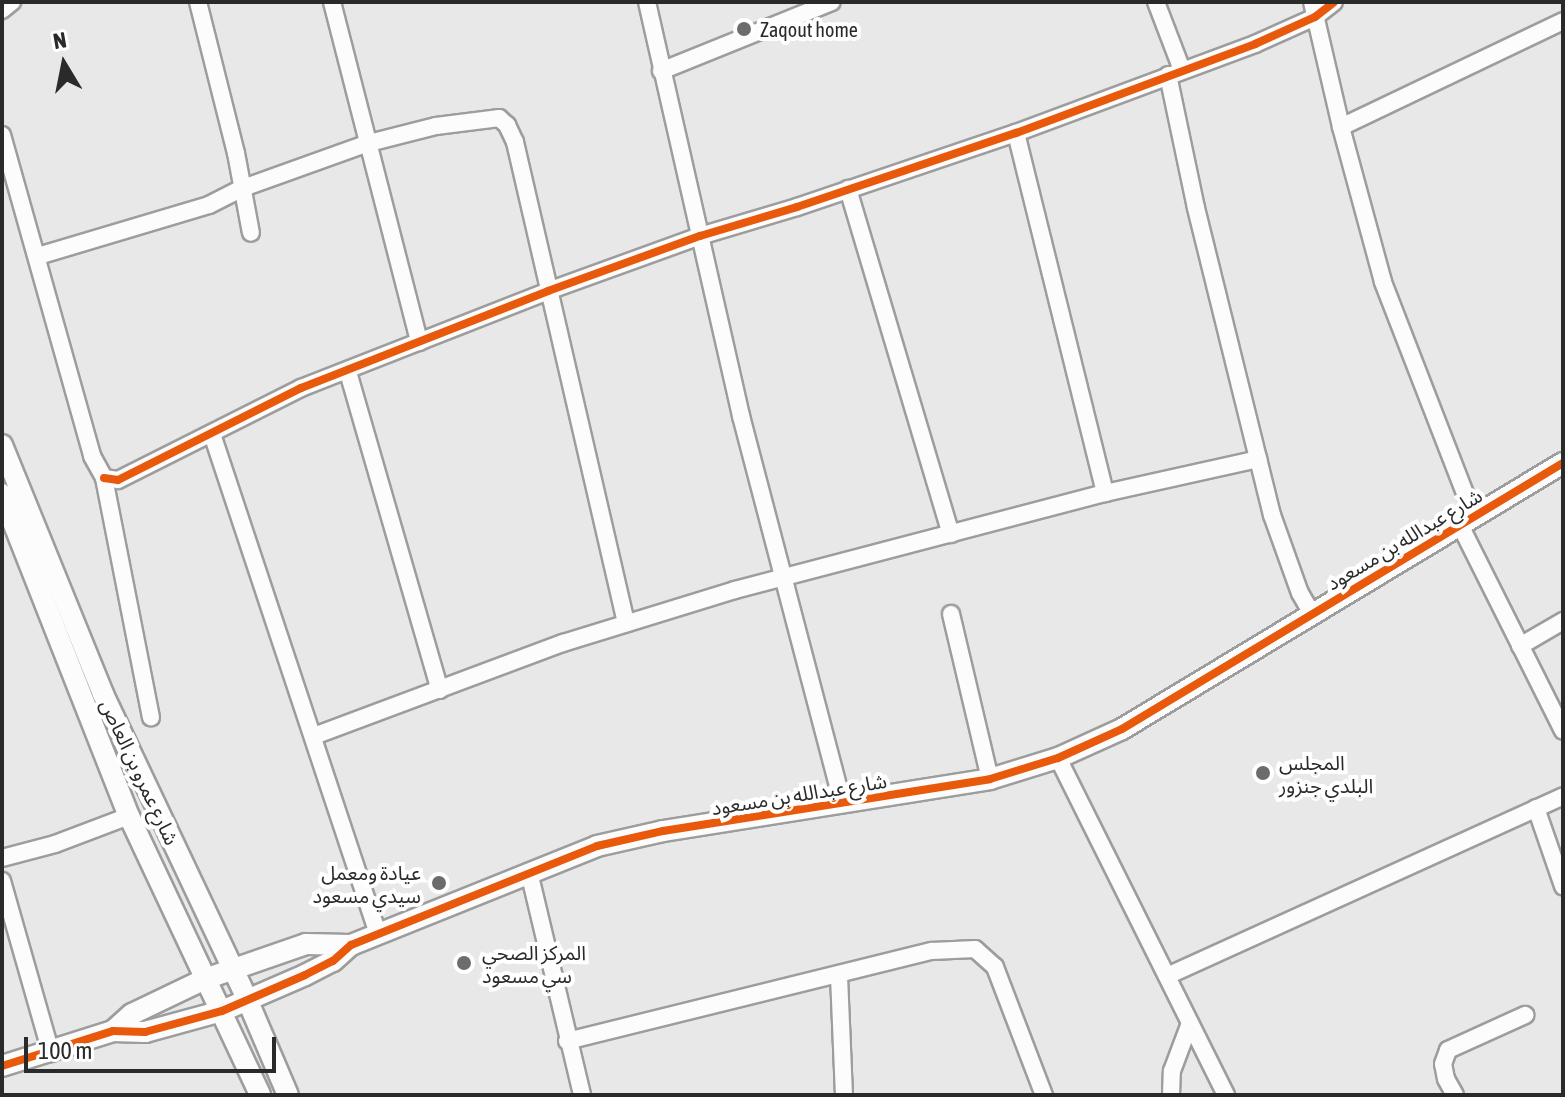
<!DOCTYPE html>
<html>
<head>
<meta charset="utf-8">
<style>
	body { margin:0 }
	#map { position:relative; width:1565px; height:1097px; overflow:hidden; background:#e8e8e9; font-family:"Asap Condensed","Noto Sans Arabic",sans-serif }
	div>[style] { position:absolute }
	.roads { filter:drop-shadow(2px 0 #9d9d9e) drop-shadow(-2px 0 #9d9d9e) drop-shadow(0 2px #9d9d9e) drop-shadow(0 -2px #9d9d9e) }
	.minor>* { height:16px; margin:-8px; padding:0 8px; transform-origin:8px; border-radius:8px; background:#fcfcfc }
	.tertiary>* { height:20px; margin:-10px; padding:0 10px; transform-origin:10px; border-radius:10px; background:#fcfcfc }
	.cycleway>* { height:8px; margin:-4px; padding:0 4px; transform-origin:4px; border-radius:4px; background:#e8590c }
	.dots>* { width:22px; height:22px; translate:-50% -50%; box-sizing:border-box; border:4px solid #fff; border-radius:50% }
	span { translate:-50% -50%; white-space:nowrap; text-align:center; line-height:1.15; -webkit-text-stroke:8px #fff; paint-order:stroke }
	.poi-label { font-size:20px; color:#292a2a }
	.left { translate:0 -50%; text-align:left }
	.right { translate:-100% -50%; text-align:right }
	.street-label { font-size:20px; color:#292a2a }
	.frame { position:absolute; inset:0; border:4px solid #292a2a; pointer-events:none }
	.north { position:absolute; left:24px; top:24px; width:80px; height:80px; -webkit-text-stroke:6px #fff; paint-order:stroke; rotate:350deg; font-size:22px; font-weight:700; line-height:32px; text-align:center; color:#292a2a }
	.north::after { content:''; display:block; margin:auto; width:28px; height:36px; background:#292a2a; clip-path:polygon(50% 0,100% 100%,50% 72%,0 100%) }
	.scale { position:absolute; left:24px; top:1037px; width:252px; height:36px; box-sizing:border-box; border:4px solid #292a2a; border-top:0; padding-left:10px; font-size:24px; line-height:28px; white-space:nowrap; color:#292a2a; -webkit-text-stroke:6px #fff; paint-order:stroke }
</style>
</head>
<body>
<div id="map">
	<div class="roads">
		<div class="minor">
			<div style="left:198px;top:2px;width:156px;rotate:75.9deg"></div>
			<div style="left:236px;top:153px;width:81px;rotate:79.4deg"></div>
			<div style="left:332px;top:2px;width:351px;rotate:75.6deg"></div>
			<div style="left:647px;top:2px;width:425px;rotate:77.2deg"></div>
			<div style="left:741px;top:416px;width:401px;rotate:75.3deg"></div>
			<div style="left:1156px;top:2px;width:73px;rotate:69.1deg"></div>
			<div style="left:1312px;top:2px;width:128px;rotate:76.9deg"></div>
			<div style="left:1341px;top:127px;width:161px;rotate:74.8deg"></div>
			<div style="left:1383px;top:282px;width:252px;rotate:68.8deg"></div>
			<div style="left:2px;top:10px;width:13px;rotate:-39deg"></div>
			<div style="left:661px;top:71px;width:184px;rotate:-22deg"></div>
			<div style="left:1168px;top:75px;width:136px;rotate:78.1deg"></div>
			<div style="left:1196px;top:208px;width:316px;rotate:76.1deg"></div>
			<div style="left:1272px;top:515px;width:83px;rotate:70.3deg"></div>
			<div style="left:1300px;top:593px;width:24px;rotate:60deg"></div>
			<div style="left:1341px;top:127px;width:246px;rotate:-25.5deg"></div>
			<div style="left:1016px;top:133px;width:371px;rotate:76.1deg"></div>
			<div style="left:2px;top:135px;width:333px;rotate:74.3deg"></div>
			<div style="left:92px;top:456px;width:25px;rotate:61deg"></div>
			<div style="left:104px;top:478px;width:244px;rotate:78.9deg"></div>
			<div style="left:848px;top:189px;width:360px;rotate:73.4deg"></div>
			<div style="left:38px;top:256px;width:178px;rotate:-16.6deg"></div>
			<div style="left:209px;top:205px;width:38px;rotate:-27deg"></div>
			<div style="left:243px;top:188px;width:134px;rotate:-19.7deg"></div>
			<div style="left:369px;top:143px;width:69px;rotate:-14.2deg"></div>
			<div style="left:436px;top:126px;width:64px;rotate:-7.2deg"></div>
			<div style="left:499px;top:118px;width:11px;rotate:41deg"></div>
			<div style="left:507px;top:125px;width:19px;rotate:65deg"></div>
			<div style="left:515px;top:142px;width:494px;rotate:77deg"></div>
			<div style="left:348px;top:372px;width:331px;rotate:73.9deg"></div>
			<div style="left:212px;top:434px;width:527px;rotate:71.63deg"></div>
			<div style="left:104px;top:478px;width:14px;rotate:8deg"></div>
			<div style="left:118px;top:480px;width:205px;rotate:-26.7deg"></div>
			<div style="left:301px;top:388px;width:265px;rotate:-21.4deg"></div>
			<div style="left:548px;top:291px;width:162px;rotate:-19.9deg"></div>
			<div style="left:700px;top:236px;width:101px;rotate:-16.6deg"></div>
			<div style="left:797px;top:207px;width:231px;rotate:-18.7deg"></div>
			<div style="left:1016px;top:133px;width:255px;rotate:-20.4deg"></div>
			<div style="left:1255px;top:44px;width:66px;rotate:-24.2deg"></div>
			<div style="left:1315px;top:17px;width:24px;rotate:-38deg"></div>
			<div style="left:1460px;top:525px;width:230px;rotate:63.4deg"></div>
			<div style="left:951px;top:614px;width:170px;rotate:76.7deg"></div>
			<div style="left:1520px;top:646px;width:50px;rotate:-30.2deg"></div>
			<div style="left:314px;top:736px;width:266px;rotate:-20.5deg"></div>
			<div style="left:563px;top:643px;width:180px;rotate:-17.1deg"></div>
			<div style="left:735px;top:590px;width:383px;rotate:-14.7deg"></div>
			<div style="left:1105px;top:493px;width:157px;rotate:-12.5deg"></div>
			<div style="left:1058px;top:758px;width:377px;rotate:63.5deg"></div>
			<div style="left:1536px;top:808px;width:83px;rotate:70.9deg"></div>
			<div style="left:2px;top:858px;width:55px;rotate:-14.8deg"></div>
			<div style="left:55px;top:844px;width:79px;rotate:-20.7deg"></div>
			<div style="left:529px;top:872px;width:229px;rotate:76.6deg"></div>
			<div style="left:2px;top:881px;width:179px;rotate:74.1deg"></div>
			<div style="left:839px;top:976px;width:119px;rotate:87.6deg"></div>
			<div style="left:1167px;top:976px;width:435px;rotate:-24.4deg"></div>
			<div style="left:567px;top:1041px;width:376px;rotate:-13.9deg"></div>
			<div style="left:932px;top:951px;width:43px;rotate:-2.7deg"></div>
			<div style="left:975px;top:949px;width:27px;rotate:42deg"></div>
			<div style="left:995px;top:967px;width:137px;rotate:69.1deg"></div>
			<div style="left:1171px;top:1095px;width:24px;rotate:-88deg"></div>
			<div style="left:1172px;top:1071px;width:51px;rotate:-69.4deg"></div>
			<div style="left:1455px;top:1095px;width:18px;rotate:-119deg"></div>
			<div style="left:1446px;top:1079px;width:15px;rotate:-101deg"></div>
			<div style="left:1443px;top:1064px;width:15px;rotate:-70deg"></div>
			<div style="left:1448px;top:1050px;width:85px;rotate:-24.4deg"></div>
		</div>
		<div class="tertiary">
			<div style="left:2px;top:445px;width:269px;rotate:67.9deg"></div>
			<div style="left:103px;top:694px;width:337px;rotate:64.7deg"></div>
			<div style="left:247px;top:999px;width:104px;rotate:66.9deg"></div>
			<div style="left:2px;top:494px;width:346px;rotate:68.5deg"></div>
			<div style="left:129px;top:816px;width:308px;rotate:64.8deg"></div>
			<div style="left:113px;top:1031px;width:25px;rotate:-42deg"></div>
			<div style="left:132px;top:1014px;width:81px;rotate:-25.6deg"></div>
			<div style="left:205px;top:979px;width:107px;rotate:-19.1deg"></div>
			<div style="left:306px;top:944px;width:45px;rotate:1.3deg"></div>
			<div style="left:2px;top:1066px;width:116px;rotate:-17.5deg"></div>
			<div style="left:113px;top:1031px;width:32px;rotate:2deg"></div>
			<div style="left:145px;top:1032px;width:80px;rotate:-15.3deg"></div>
			<div style="left:222px;top:1011px;width:90px;rotate:-23.4deg"></div>
			<div style="left:305px;top:975px;width:31px;rotate:-27deg"></div>
			<div style="left:333px;top:961px;width:24px;rotate:-42deg"></div>
			<div style="left:351px;top:945px;width:265px;rotate:-21.9deg"></div>
			<div style="left:597px;top:846px;width:68px;rotate:-12.8deg"></div>
			<div style="left:663px;top:831px;width:331px;rotate:-9deg"></div>
			<div style="left:990px;top:779px;width:71px;rotate:-17.2deg"></div>
			<div style="left:1058px;top:758px;width:70px;rotate:-24.4deg"></div>
			<div style="left:1122px;top:729px;width:515px;rotate:-31.1deg"></div>
		</div>
	</div>
	<div class="cycleway">
		<div style="left:104px;top:478px;width:14px;rotate:8deg"></div>
		<div style="left:118px;top:480px;width:205px;rotate:-26.7deg"></div>
		<div style="left:301px;top:388px;width:265px;rotate:-21.4deg"></div>
		<div style="left:548px;top:291px;width:162px;rotate:-19.9deg"></div>
		<div style="left:700px;top:236px;width:101px;rotate:-16.6deg"></div>
		<div style="left:797px;top:207px;width:231px;rotate:-18.7deg"></div>
		<div style="left:1016px;top:133px;width:255px;rotate:-20.4deg"></div>
		<div style="left:1255px;top:44px;width:66px;rotate:-24.2deg"></div>
		<div style="left:1315px;top:17px;width:24px;rotate:-38deg"></div>
		<div style="left:2px;top:1066px;width:116px;rotate:-17.5deg"></div>
		<div style="left:113px;top:1031px;width:32px;rotate:2deg"></div>
		<div style="left:145px;top:1032px;width:80px;rotate:-15.3deg"></div>
		<div style="left:222px;top:1011px;width:90px;rotate:-23.4deg"></div>
		<div style="left:305px;top:975px;width:31px;rotate:-27deg"></div>
		<div style="left:333px;top:961px;width:24px;rotate:-42deg"></div>
		<div style="left:351px;top:945px;width:265px;rotate:-21.9deg"></div>
		<div style="left:597px;top:846px;width:68px;rotate:-12.8deg"></div>
		<div style="left:663px;top:831px;width:331px;rotate:-9deg"></div>
		<div style="left:990px;top:779px;width:71px;rotate:-17.2deg"></div>
		<div style="left:1058px;top:758px;width:70px;rotate:-24.4deg"></div>
		<div style="left:1122px;top:729px;width:515px;rotate:-31.1deg"></div>
	</div>
	<div class="dots">
		<div style="left:744px;top:29px;background:#6c6c6d"></div>
		<div style="left:1263px;top:773px;background:#6c6c6d"></div>
		<div style="left:439px;top:883px;background:#6c6c6d"></div>
		<div style="left:464px;top:963px;background:#6c6c6d"></div>
	</div>
	<div class="poi-label">
		<span class="left" style="left:760px;top:29px">Zaqout home</span>
		<span class="left" style="left:1279px;top:774px">المجلس<br>البلدي جنزور</span>
		<span class="right" style="left:421px;top:884px">عيادة ومعمل<br>سيدي مسعود</span>
		<span class="left" style="left:482px;top:964px">المركز الصحي<br>سي مسعود</span>
	</div>
	<div class="street-label">
		<span style="left:1404px;top:539px;rotate:-31deg">شارع عبدالله بن مسعود</span>
		<span style="left:140px;top:772px;rotate:65deg">شارع عمرو بن العاص</span>
		<span style="left:799px;top:794px;rotate:-9deg">شارع عبدالله بن مسعود</span>
	</div>
	<div class="frame"></div>
	<div class="north">N</div>
	<div class="scale">100 m</div>
</div>
</body>
</html>
